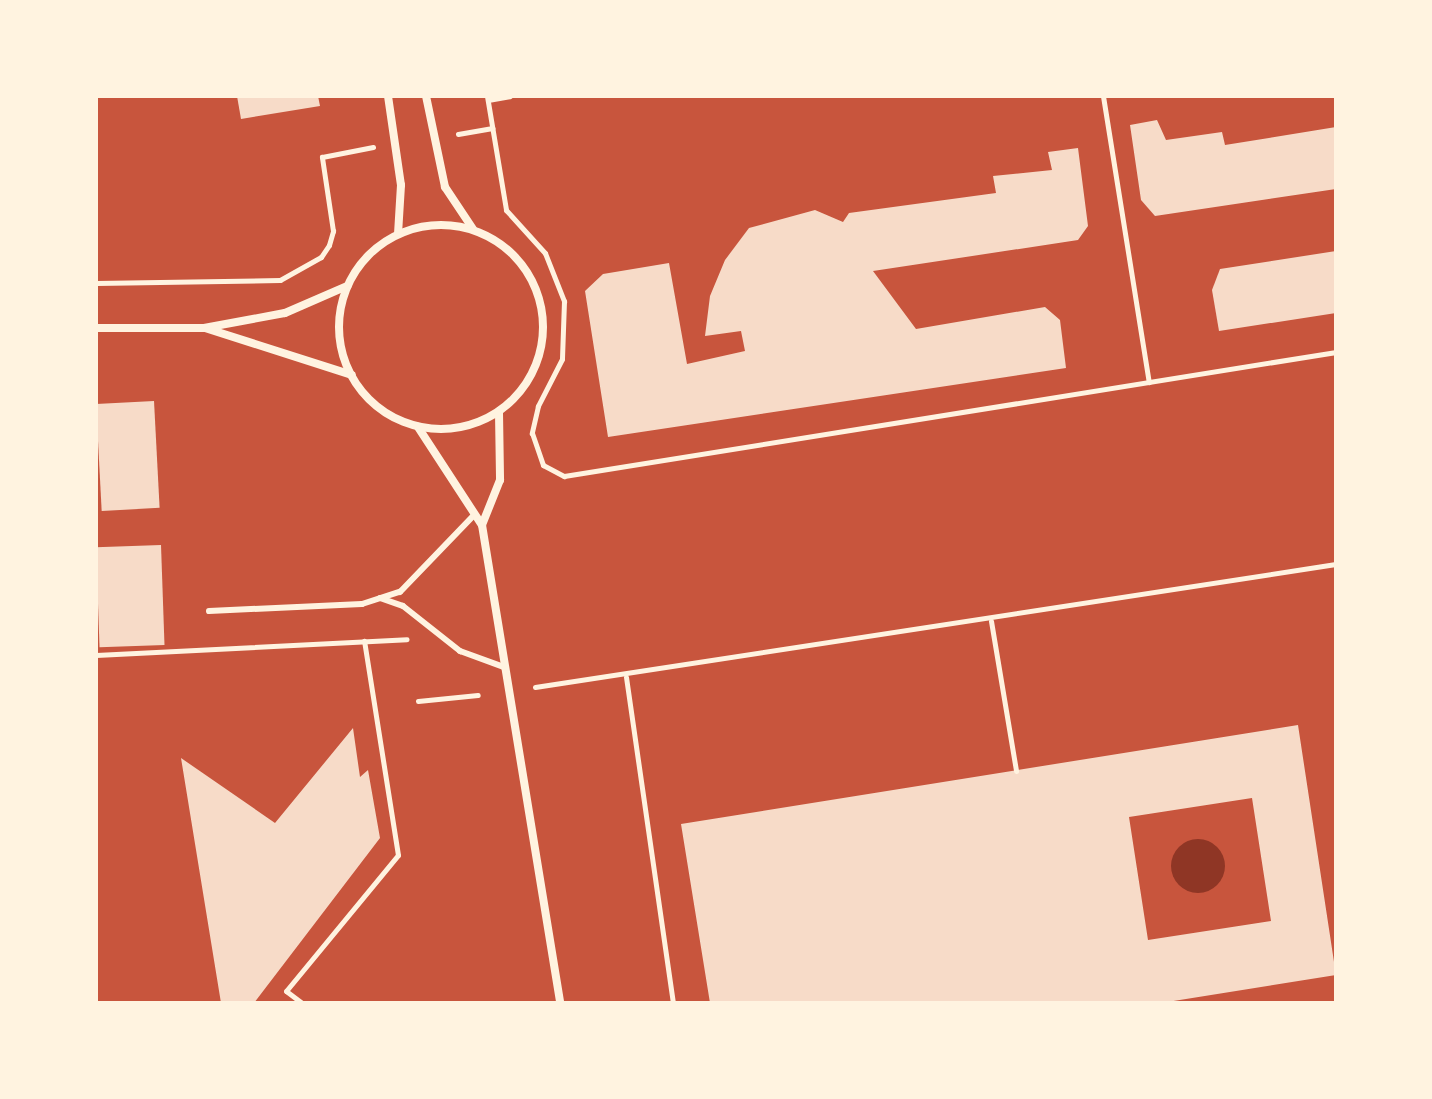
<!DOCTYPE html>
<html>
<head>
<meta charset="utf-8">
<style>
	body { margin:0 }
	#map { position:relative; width:1432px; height:1099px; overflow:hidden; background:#c8553d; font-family:"PT Serif",serif }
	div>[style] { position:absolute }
	.water>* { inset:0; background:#8f3625 }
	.round { border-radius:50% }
	.building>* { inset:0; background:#f7dbc8; transform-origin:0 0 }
	.path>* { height:5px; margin:-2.5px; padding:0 2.5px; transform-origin:2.5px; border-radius:2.5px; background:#fff3e0 }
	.service>* { height:6px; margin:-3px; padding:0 3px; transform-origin:3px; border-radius:3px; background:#fff3e0 }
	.minor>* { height:8px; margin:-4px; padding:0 4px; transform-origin:4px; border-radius:4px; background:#fff3e0 }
	.minor>.ring { margin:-4px; padding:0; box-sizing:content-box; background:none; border:8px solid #fff3e0; border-radius:50% }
	span { translate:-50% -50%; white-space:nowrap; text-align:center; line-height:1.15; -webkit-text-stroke:6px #fff3e0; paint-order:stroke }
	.frame { position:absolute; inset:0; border:98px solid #fff3e0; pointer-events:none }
</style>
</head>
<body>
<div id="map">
	<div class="water">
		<div class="round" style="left:1171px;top:839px;width:54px;height:54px"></div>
	</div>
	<div class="building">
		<div style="clip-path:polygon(237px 96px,318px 96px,320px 106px,241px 119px)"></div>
		<div style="clip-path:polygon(1157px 120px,1166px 140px,1222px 132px,1225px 145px,1336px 127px,1336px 189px,1155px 216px,1141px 200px,1130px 125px)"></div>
		<div style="clip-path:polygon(1078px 148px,1088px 226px,1078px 240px,873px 271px,916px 329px,1045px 307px,1060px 320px,1066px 368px,608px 437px,585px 291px,603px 274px,669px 263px,687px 364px,745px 351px,741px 331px,705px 336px,710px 296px,725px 260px,749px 228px,815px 210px,843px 222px,849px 213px,996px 193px,993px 176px,1052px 170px,1048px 152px)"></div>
		<div style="clip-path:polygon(1336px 251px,1336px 313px,1219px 331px,1212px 290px,1220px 269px)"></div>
		<div style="left:154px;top:401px;width:107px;height:58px;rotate:87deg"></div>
		<div style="left:161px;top:545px;width:100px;height:65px;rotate:88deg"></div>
		<div style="clip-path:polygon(evenodd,1298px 725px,1336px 975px,1161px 1003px,710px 1003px,681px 824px,1298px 725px,1252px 798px,1271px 921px,1148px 940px,1129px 817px,1252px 798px)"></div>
		<div style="clip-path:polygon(353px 728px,360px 777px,368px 770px,380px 838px,254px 1003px,221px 1003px,181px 758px,275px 823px)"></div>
	</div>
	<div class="path">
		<div style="left:487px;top:96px;width:116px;rotate:80.5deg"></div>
		<div style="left:506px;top:210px;width:58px;rotate:47.8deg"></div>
		<div style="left:545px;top:253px;width:52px;rotate:68.4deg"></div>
		<div style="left:564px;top:301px;width:58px;rotate:92deg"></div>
		<div style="left:562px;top:359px;width:53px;rotate:117.1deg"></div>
		<div style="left:538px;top:406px;width:28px;rotate:103deg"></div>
		<div style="left:532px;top:433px;width:34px;rotate:71deg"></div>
		<div style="left:543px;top:465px;width:24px;rotate:28deg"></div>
		<div style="left:564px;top:476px;width:782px;rotate:-9.13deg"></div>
		<div style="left:1103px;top:96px;width:290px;rotate:80.9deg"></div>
		<div style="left:488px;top:100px;width:22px;rotate:-10deg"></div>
		<div style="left:458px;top:134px;width:35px;rotate:-10deg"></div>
		<div style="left:96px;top:283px;width:184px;rotate:-0.9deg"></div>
		<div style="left:280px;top:280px;width:47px;rotate:-29.3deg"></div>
		<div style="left:321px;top:257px;width:14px;rotate:-56deg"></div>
		<div style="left:329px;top:245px;width:15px;rotate:-74deg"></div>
		<div style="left:333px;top:231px;width:75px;rotate:-98.5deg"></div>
		<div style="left:322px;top:157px;width:52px;rotate:-11.1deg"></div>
		<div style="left:991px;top:621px;width:152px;rotate:80.5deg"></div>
		<div style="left:96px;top:655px;width:311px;rotate:-2.9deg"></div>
		<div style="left:626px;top:677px;width:329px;rotate:81.8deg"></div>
		<div style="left:535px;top:687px;width:810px;rotate:-8.73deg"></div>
		<div style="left:418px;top:701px;width:60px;rotate:-5.7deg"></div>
		<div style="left:302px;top:1003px;width:20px;rotate:-143deg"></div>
		<div style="left:286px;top:991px;width:176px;rotate:-50.5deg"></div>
		<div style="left:398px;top:855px;width:217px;rotate:-99deg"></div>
	</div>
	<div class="service">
		<div style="left:380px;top:598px;width:24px;rotate:19deg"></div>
		<div style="left:403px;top:606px;width:73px;rotate:38.3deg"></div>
		<div style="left:460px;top:651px;width:47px;rotate:20deg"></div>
		<div style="left:209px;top:611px;width:153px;rotate:-2.6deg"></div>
		<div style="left:362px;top:604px;width:40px;rotate:-18deg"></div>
		<div style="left:400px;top:592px;width:107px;rotate:-46.1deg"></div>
	</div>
	<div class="minor">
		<div style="left:388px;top:96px;width:90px;rotate:81.7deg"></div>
		<div style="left:401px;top:185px;width:49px;rotate:93.5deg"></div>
		<div style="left:426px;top:96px;width:93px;rotate:78.2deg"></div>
		<div style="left:445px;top:187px;width:50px;rotate:56.3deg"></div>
		<div class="ring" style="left:339px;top:225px;width:196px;height:196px"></div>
		<div style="left:96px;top:328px;width:108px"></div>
		<div style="left:204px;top:328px;width:82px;rotate:-10.5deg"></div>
		<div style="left:285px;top:313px;width:68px;rotate:-23.5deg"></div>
		<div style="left:205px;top:328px;width:154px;rotate:17.7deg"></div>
		<div style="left:499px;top:413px;width:67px;rotate:89.1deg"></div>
		<div style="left:500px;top:480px;width:48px;rotate:111.8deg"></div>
		<div style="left:482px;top:525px;width:484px;rotate:80.7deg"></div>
		<div style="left:418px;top:427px;width:117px;rotate:56.9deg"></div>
	</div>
	<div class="frame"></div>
</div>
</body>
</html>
